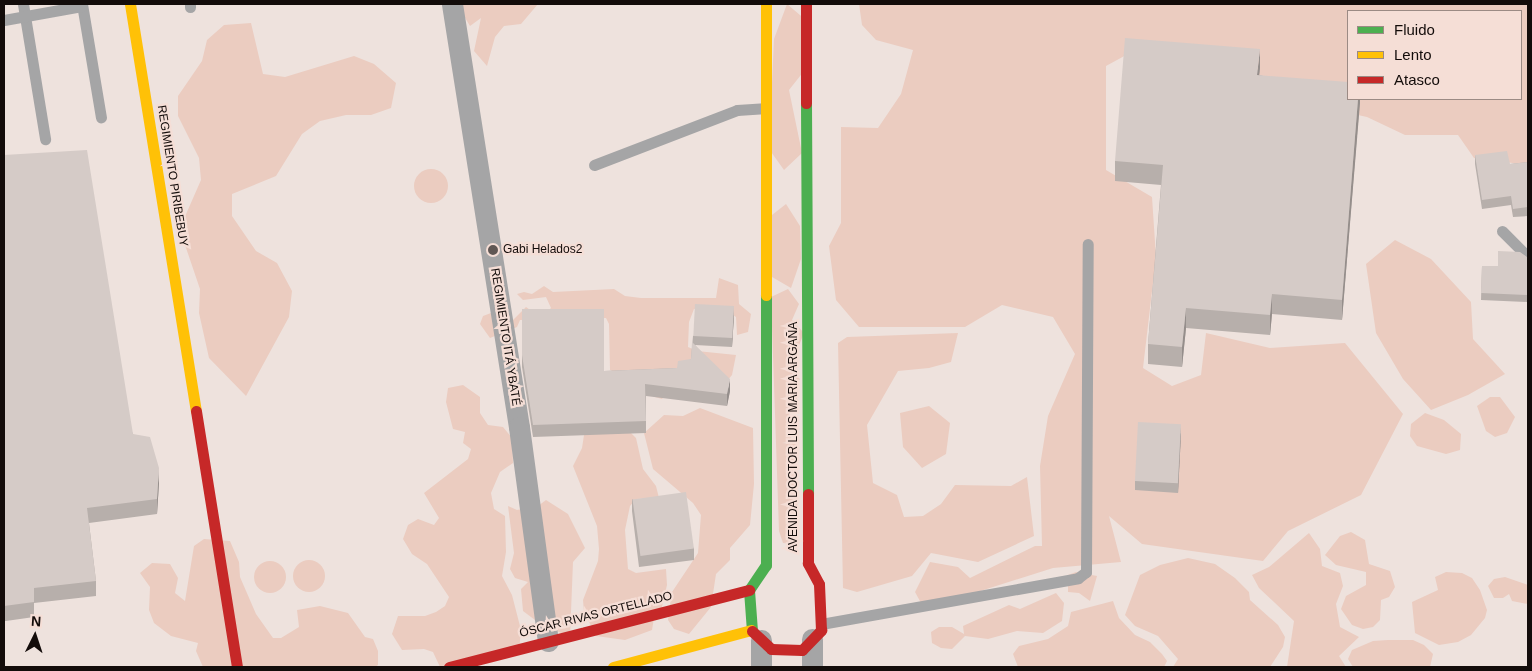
<!DOCTYPE html>
<html>
<head>
<meta charset="utf-8">
<style>
	body { margin:0 }
	#map { position:relative; width:1532px; height:671px; overflow:hidden; background:#eee2dd; font-family:Helvetica,sans-serif }
	div>[style] { position:absolute }
	.green>* { inset:0; background:#ebccc0 }
	.round { border-radius:50% }
	.lane>* { height:11px; margin:-5.5px; padding:0 5.5px; transform-origin:5.5px; border-radius:5.5px; background:#a5a5a6 }
	.street>* { height:21px; margin:-10.5px; padding:0 10.5px; transform-origin:10.5px; border-radius:10.5px; background:#a5a5a6 }
	.fast>* { height:11px; margin:-5.5px; padding:0 5.5px; transform-origin:5.5px; border-radius:5.5px; background:#4caf50 }
	.slow>* { height:11px; margin:-5.5px; padding:0 5.5px; transform-origin:5.5px; border-radius:5.5px; background:#ffc107 }
	.jam>* { height:11px; margin:-5.5px; padding:0 5.5px; transform-origin:5.5px; border-radius:5.5px; background:#c62828 }
	.wall>* { inset:0; background:#b7afab }
	.shaded-wall>* { inset:0; background:#958e8b }
	.building>* { inset:0; background:#d5cbc7; transform-origin:0 0 }
	.dots>* { width:14px; height:14px; translate:-50% -50%; box-sizing:border-box; border:2px solid #f5ded6; border-radius:50% }
	span { translate:-50% -50%; white-space:nowrap; text-align:center; line-height:1.15; -webkit-text-stroke:4.5px #f5ded6; paint-order:stroke }
	.street-label { font-size:12px; color:#130c0a }
	.poi-label { font-size:12px; color:#130c0a }
	.left { translate:0 -50%; text-align:left }
	.frame { position:absolute; inset:0; border:5px solid #130c0a; pointer-events:none }
	.legend { position:absolute; left:1347px; top:10px; width:175px; height:90px; box-sizing:border-box; background:#f5ded6; border:1px solid #9b8a84; margin:0; padding:6px 9px; list-style:none; font-size:15px; color:#130c0a }
	.legend li { display:flex; align-items:center; gap:10px; height:25px }
	.legend b { width:25px; border:1px solid #9b8a84 }
	.north { position:absolute; left:10px; top:611px; width:50px; height:50px; -webkit-text-stroke:4px #f5ded6; paint-order:stroke; rotate:4deg; font-size:14px; font-weight:700; line-height:20px; text-align:center; color:#130c0a }
	.north::after { content:''; display:block; margin:auto; width:18px; height:22px; background:#130c0a; clip-path:polygon(50% 0,100% 100%,50% 72%,0 100%) }
</style>
</head>
<body>
<div id="map">
	<div class="green">
		<div style="clip-path:polygon(462px 4px,538px 4px,521px 24px,504px 26px,495px 37px,487px 66px,474px 51px,481px 18px,470px 26px,464px 16px)"></div>
		<div style="clip-path:polygon(787px 4px,807px 21px,808px 66px,789px 90px,802px 153px,784px 170px,769px 149px,774px 39px)"></div>
		<div style="clip-path:polygon(evenodd,859px 4px,1528px 4px,1528px 165px,1474px 158px,1458px 135px,1405px 135px,1367px 117px,1229px 87px,1128px 54px,1106px 66px,1106px 170px,1152px 197px,1156px 257px,1143px 368px,1172px 386px,1201px 375px,1206px 333px,1270px 348px,1345px 343px,1403px 414px,1361px 495px,1288px 531px,1263px 561px,1142px 544px,1109px 516px,1121px 562px,1053px 568px,946px 602px,921px 603px,915px 592px,930px 562px,958px 567px,970px 578px,1035px 546px,1042px 546px,1040px 466px,1048px 416px,1075px 354px,1053px 317px,1002px 305px,965px 327px,859px 327px,836px 300px,829px 246px,841px 223px,841px 127px,878px 128px,901px 94px,913px 50px,876px 40px,862px 25px,859px 4px,1348px 11px,1521px 11px,1521px 99px,1348px 99px,1348px 11px)"></div>
		<div style="clip-path:polygon(251px 23px,263px 74px,285px 77px,354px 56px,374px 64px,396px 83px,391px 108px,371px 115px,346px 115px,320px 121px,302px 134px,276px 176px,232px 194px,232px 216px,256px 251px,277px 263px,292px 291px,289px 317px,246px 396px,209px 358px,199px 313px,200px 289px,184px 242px,183px 221px,201px 180px,199px 158px,178px 116px,178px 96px,202px 61px,207px 40px,224px 25px)"></div>
		<div class="round" style="left:414px;top:169px;width:34px;height:34px"></div>
		<div style="clip-path:polygon(786px 204px,800px 226px,801px 259px,791px 288px,772px 277px,772px 215px)"></div>
		<div style="clip-path:polygon(1395px 240px,1431px 259px,1471px 302px,1473px 339px,1505px 374px,1468px 395px,1431px 410px,1403px 379px,1376px 333px,1366px 264px)"></div>
		<div style="clip-path:polygon(719px 278px,738px 285px,739px 304px,751px 314px,748px 332px,737px 335px,736px 317px,729px 312px,694px 309px,689px 322px,688px 347px,697px 351px,736px 355px,732px 375px,727px 381px,670px 391px,662px 399px,655px 397px,651px 387px,610px 370px,609px 324px,606px 318px,520px 320px,517px 327px,490px 338px,480px 324px,483px 316px,491px 313px,513px 320px,526px 307px,533px 312px,546px 313px,551px 308px,546px 297px,523px 300px,517px 294px,524px 292px,532px 294px,544px 286px,553px 292px,614px 289px,625px 296px,641px 298px,716px 298px)"></div>
		<div style="clip-path:polygon(788px 289px,799px 304px,792px 320px,804px 333px,789px 370px,800px 379px,791px 390px,799px 402px,789px 413px,793px 435px,788px 442px,782px 443px,796px 444px,798px 533px,794px 544px,783px 543px,779px 531px,771px 297px)"></div>
		<div style="clip-path:polygon(958px 333px,951px 362px,929px 368px,898px 371px,867px 425px,873px 483px,897px 495px,904px 517px,923px 516px,941px 504px,955px 485px,1011px 486px,1027px 477px,1034px 536px,978px 562px,931px 553px,912px 576px,857px 592px,843px 588px,838px 343px,847px 337px)"></div>
		<div style="clip-path:polygon(463px 385px,480px 397px,480px 413px,488px 425px,503px 427px,512px 438px,513px 463px,500px 472px,491px 493px,494px 509px,505px 516px,506px 552px,502px 576px,512px 595px,521px 630px,519px 651px,440px 667px,433px 652px,424px 649px,402px 650px,392px 634px,398px 616px,425px 616px,436px 612px,445px 606px,449px 597px,427px 564px,412px 554px,403px 539px,408px 525px,418px 519px,434px 525px,439px 518px,424px 493px,468px 459px,471px 449px,463px 443px,465px 432px,453px 429px,446px 402px,448px 388px)"></div>
		<div style="clip-path:polygon(1490px 397px,1500px 397px,1515px 417px,1507px 433px,1495px 437px,1486px 431px,1477px 406px)"></div>
		<div style="clip-path:polygon(929px 406px,950px 423px,946px 454px,922px 468px,903px 447px,900px 413px)"></div>
		<div style="clip-path:polygon(700px 408px,753px 428px,754px 484px,750px 525px,730px 548px,730px 560px,716px 574px,711px 607px,689px 634px,674px 629px,668px 620px,669px 611px,672px 592px,698px 553px,701px 515px,693px 503px,653px 469px,644px 433px,664px 415px,683px 416px)"></div>
		<div style="clip-path:polygon(1425px 413px,1444px 420px,1461px 434px,1460px 450px,1446px 454px,1417px 446px,1410px 436px,1411px 424px)"></div>
		<div style="clip-path:polygon(622px 424px,636px 438px,643px 469px,656px 486px,659px 498px,636px 499px,630px 506px,625px 530px,628px 569px,636px 573px,666px 569px,667px 585px,661px 611px,654px 618px,652px 630px,625px 640px,596px 636px,584px 612px,583px 600px,598px 561px,599px 549px,597px 526px,573px 466px,582px 448px,584px 435px)"></div>
		<div style="clip-path:polygon(546px 500px,568px 514px,585px 548px,573px 562px,570px 637px,539px 623px,523px 611px,521px 589px,528px 582px,515px 578px,510px 569px,514px 553px,508px 506px,517px 510px,538px 506px)"></div>
		<div style="clip-path:polygon(1351px 532px,1365px 540px,1369px 564px,1390px 571px,1395px 587px,1389px 597px,1381px 600px,1380px 620px,1373px 627px,1363px 629px,1352px 625px,1341px 609px,1346px 596px,1366px 585px,1366px 572px,1336px 565px,1325px 555px,1340px 536px)"></div>
		<div style="clip-path:polygon(1309px 533px,1320px 549px,1322px 566px,1340px 573px,1343px 586px,1336px 604px,1340px 627px,1359px 637px,1339px 656px,1346px 667px,1287px 667px,1294px 621px,1259px 588px,1252px 575px,1269px 567px)"></div>
		<div style="clip-path:polygon(204px 539px,230px 541px,239px 562px,240px 577px,256px 614px,273px 638px,281px 638px,299px 627px,297px 610px,320px 606px,348px 613px,365px 637px,373px 639px,378px 651px,378px 665px,375px 667px,203px 667px,196px 651px,198px 643px,171px 636px,154px 623px,149px 610px,150px 587px,140px 573px,152px 563px,170px 564px,178px 578px,175px 593px,185px 601px,194px 546px)"></div>
		<div style="clip-path:polygon(1188px 558px,1215px 564px,1235px 578px,1249px 592px,1250px 600px,1278px 625px,1285px 637px,1283px 647px,1270px 667px,1173px 667px,1178px 659px,1158px 636px,1135px 626px,1125px 615px,1140px 575px,1160px 565px)"></div>
		<div class="round" style="left:293px;top:560px;width:32px;height:32px"></div>
		<div class="round" style="left:254px;top:561px;width:32px;height:32px"></div>
		<div style="clip-path:polygon(1076px 572px,1097px 576px,1090px 601px,1079px 593px,1068px 592px,1068px 575px)"></div>
		<div style="clip-path:polygon(1446px 572px,1462px 573px,1472px 578px,1480px 590px,1487px 610px,1485px 618px,1471px 635px,1458px 642px,1439px 645px,1415px 633px,1412px 602px,1438px 590px,1435px 577px)"></div>
		<div style="clip-path:polygon(1505px 577px,1528px 585px,1528px 604px,1512px 601px,1509px 594px,1503px 598px,1494px 598px,1488px 586px,1494px 579px)"></div>
		<div style="clip-path:polygon(1056px 593px,1064px 603px,1062px 621px,1043px 633px,1017px 631px,988px 639px,965px 636px,952px 649px,941px 648px,932px 643px,931px 632px,939px 627px,952px 627px,964px 634px,963px 626px,1009px 605px,1020px 609px)"></div>
		<div style="clip-path:polygon(1113px 601px,1119px 618px,1135px 635px,1150px 642px,1162px 654px,1167px 661px,1164px 667px,1018px 667px,1013px 654px,1019px 646px,1048px 639px,1068px 626px,1071px 612px)"></div>
		<div style="clip-path:polygon(1388px 640px,1413px 640px,1424px 645px,1433px 654px,1430px 667px,1353px 667px,1348px 659px,1352px 650px,1373px 641px)"></div>
	</div>
	<div class="lane">
		<div style="left:23px;top:4px;width:137px;rotate:80.7deg"></div>
		<div style="left:82px;top:4px;width:115px;rotate:80.5deg"></div>
		<div style="left:190px;top:4px;width:3px;rotate:90deg"></div>
		<div style="left:4px;top:20px;width:79px;rotate:-10.2deg"></div>
		<div style="left:594px;top:165px;width:153px;rotate:-21deg"></div>
		<div style="left:737px;top:110px;width:29px;rotate:-4deg"></div>
		<div style="left:1502px;top:231px;width:37px;rotate:45deg"></div>
		<div style="left:821px;top:624px;width:261px;rotate:-10.1deg"></div>
		<div style="left:1078px;top:578px;width:10px;rotate:-37deg"></div>
		<div style="left:1086px;top:572px;width:328px;rotate:-89.7deg"></div>
	</div>
	<div class="street">
		<div style="left:452px;top:4px;width:428px;rotate:81deg"></div>
		<div style="left:519px;top:427px;width:216px;rotate:82.3deg"></div>
		<div style="left:812px;top:639px;width:28px;rotate:90deg"></div>
		<div style="left:761px;top:640px;width:27px;rotate:90deg"></div>
	</div>
	<div class="fast">
		<div style="left:806px;top:103px;width:391px;rotate:89.7deg"></div>
		<div style="left:752px;top:631px;width:41px;rotate:-94.2deg"></div>
		<div style="left:749px;top:590px;width:30px;rotate:-56deg"></div>
		<div style="left:766px;top:565px;width:270px;rotate:-90deg"></div>
	</div>
	<div class="slow">
		<div style="left:130px;top:4px;width:412px;rotate:80.8deg"></div>
		<div style="left:766px;top:4px;width:291px;rotate:90deg"></div>
		<div style="left:613px;top:667px;width:143px;rotate:-15deg"></div>
	</div>
	<div class="jam">
		<div style="left:806px;top:4px;width:99px;rotate:90deg"></div>
		<div style="left:196px;top:411px;width:259px;rotate:80.9deg"></div>
		<div style="left:752px;top:631px;width:26px;rotate:43deg"></div>
		<div style="left:771px;top:649px;width:31px;rotate:2deg"></div>
		<div style="left:802px;top:650px;width:28px;rotate:-46deg"></div>
		<div style="left:821px;top:630px;width:46px;rotate:-92.5deg"></div>
		<div style="left:819px;top:584px;width:24px;rotate:-118deg"></div>
		<div style="left:808px;top:563px;width:69px;rotate:-90deg"></div>
		<div style="left:449px;top:667px;width:310px;rotate:-14.4deg"></div>
	</div>
	<div class="wall">
		<div style="clip-path:polygon(1260px 68px,1259px 75px,1360px 99px,1342px 320px,1272px 314px,1270px 335px,1186px 328px,1182px 367px,1148px 364px,1148px 344px,1161px 185px,1115px 181px,1115px 161px)"></div>
		<div style="clip-path:polygon(4px 155px,133px 434px,159px 483px,157px 514px,89px 523px,96px 581px,96px 596px,34px 603px,34px 617px,6px 621px,4px 621px)"></div>
		<div style="clip-path:polygon(1475px 155px,1510px 164px,1528px 162px,1528px 216px,1513px 217px,1511px 205px,1482px 209px,1475px 164px)"></div>
		<div style="clip-path:polygon(1527px 257px,1527px 302px,1481px 300px,1482px 266px,1498px 266px)"></div>
		<div style="clip-path:polygon(522px 309px,604px 371px,677px 368px,691px 359px,693px 336px,734px 315px,732px 347px,695px 345px,730px 391px,727px 406px,646px 396px,646px 433px,533px 437px,522px 367px)"></div>
		<div style="clip-path:polygon(1181px 433px,1178px 493px,1135px 490px,1135px 481px)"></div>
		<div style="clip-path:polygon(632px 499px,694px 548px,694px 560px,639px 567px,632px 511px)"></div>
	</div>
	<div class="shaded-wall">
		<div style="clip-path:polygon(1260px 49px,1260px 68px,1257px 94px,1257px 75px)"></div>
		<div style="clip-path:polygon(1358px 99px,1360px 99px,1360px 103px,1342px 320px,1342px 300px)"></div>
		<div style="clip-path:polygon(1272px 294px,1272px 314px,1270px 335px,1270px 315px)"></div>
		<div style="clip-path:polygon(734px 306px,734px 315px,732px 347px,732px 339px)"></div>
		<div style="clip-path:polygon(1186px 308px,1186px 328px,1182px 367px,1182px 347px)"></div>
		<div style="clip-path:polygon(730px 379px,730px 391px,727px 406px,727px 394px)"></div>
		<div style="clip-path:polygon(1181px 424px,1181px 433px,1178px 493px,1178px 484px)"></div>
		<div style="clip-path:polygon(159px 468px,159px 483px,157px 514px,157px 499px)"></div>
	</div>
	<div class="building">
		<div style="clip-path:polygon(1125px 38px,1260px 49px,1257px 75px,1348px 82px,1348px 99px,1358px 99px,1342px 300px,1272px 294px,1270px 315px,1186px 308px,1182px 347px,1148px 344px,1163px 165px,1115px 161px)"></div>
		<div style="clip-path:polygon(87px 150px,133px 434px,150px 437px,159px 468px,157px 499px,87px 508px,96px 581px,34px 588px,34px 602px,4px 606px,4px 155px)"></div>
		<div style="clip-path:polygon(1507px 151px,1510px 164px,1528px 162px,1528px 207px,1513px 209px,1511px 196px,1482px 200px,1475px 155px)"></div>
		<div style="clip-path:polygon(1498px 251px,1520px 252px,1527px 257px,1527px 295px,1481px 293px,1482px 266px,1498px 266px)"></div>
		<div style="left:695px;top:304px;width:39px;height:32px;rotate:3deg"></div>
		<div style="clip-path:polygon(522px 309px,604px 309px,604px 371px,677px 368px,678px 361px,691px 359px,692px 342px,730px 379px,727px 394px,645px 384px,646px 421px,533px 425px,522px 355px)"></div>
		<div style="left:1138px;top:422px;width:43px;height:59px;rotate:3deg"></div>
		<div style="left:686px;top:492px;width:57px;height:54px;rotate:82deg"></div>
	</div>
	<div class="dots">
		<div style="left:493px;top:250px;background:#605754"></div>
	</div>
	<div class="street-label">
		<span style="left:172px;top:176px;rotate:81deg">REGIMIENTO PIRIBEBUY</span>
		<span style="left:505px;top:337px;rotate:81deg">REGIMIENTO ITÁ YBATÉ</span>
		<span style="left:794px;top:437px;rotate:-90deg">AVENIDA DOCTOR LUIS MARIA ARGAÑA</span>
		<span style="left:596px;top:615px;rotate:-14deg">ÓSCAR RIVAS ORTELLADO</span>
	</div>
	<div class="poi-label">
		<span class="left" style="left:503px;top:250px">Gabi Helados2</span>
	</div>
	<div class="frame"></div>
	<ul class="legend">
	<li><b style="height:6px;background:#4caf50"></b>Fluido</li>
	<li><b style="height:6px;background:#ffc107"></b>Lento</li>
	<li><b style="height:6px;background:#c62828"></b>Atasco</li>
	</ul>
	<div class="north">N</div>
</div>
</body>
</html>
